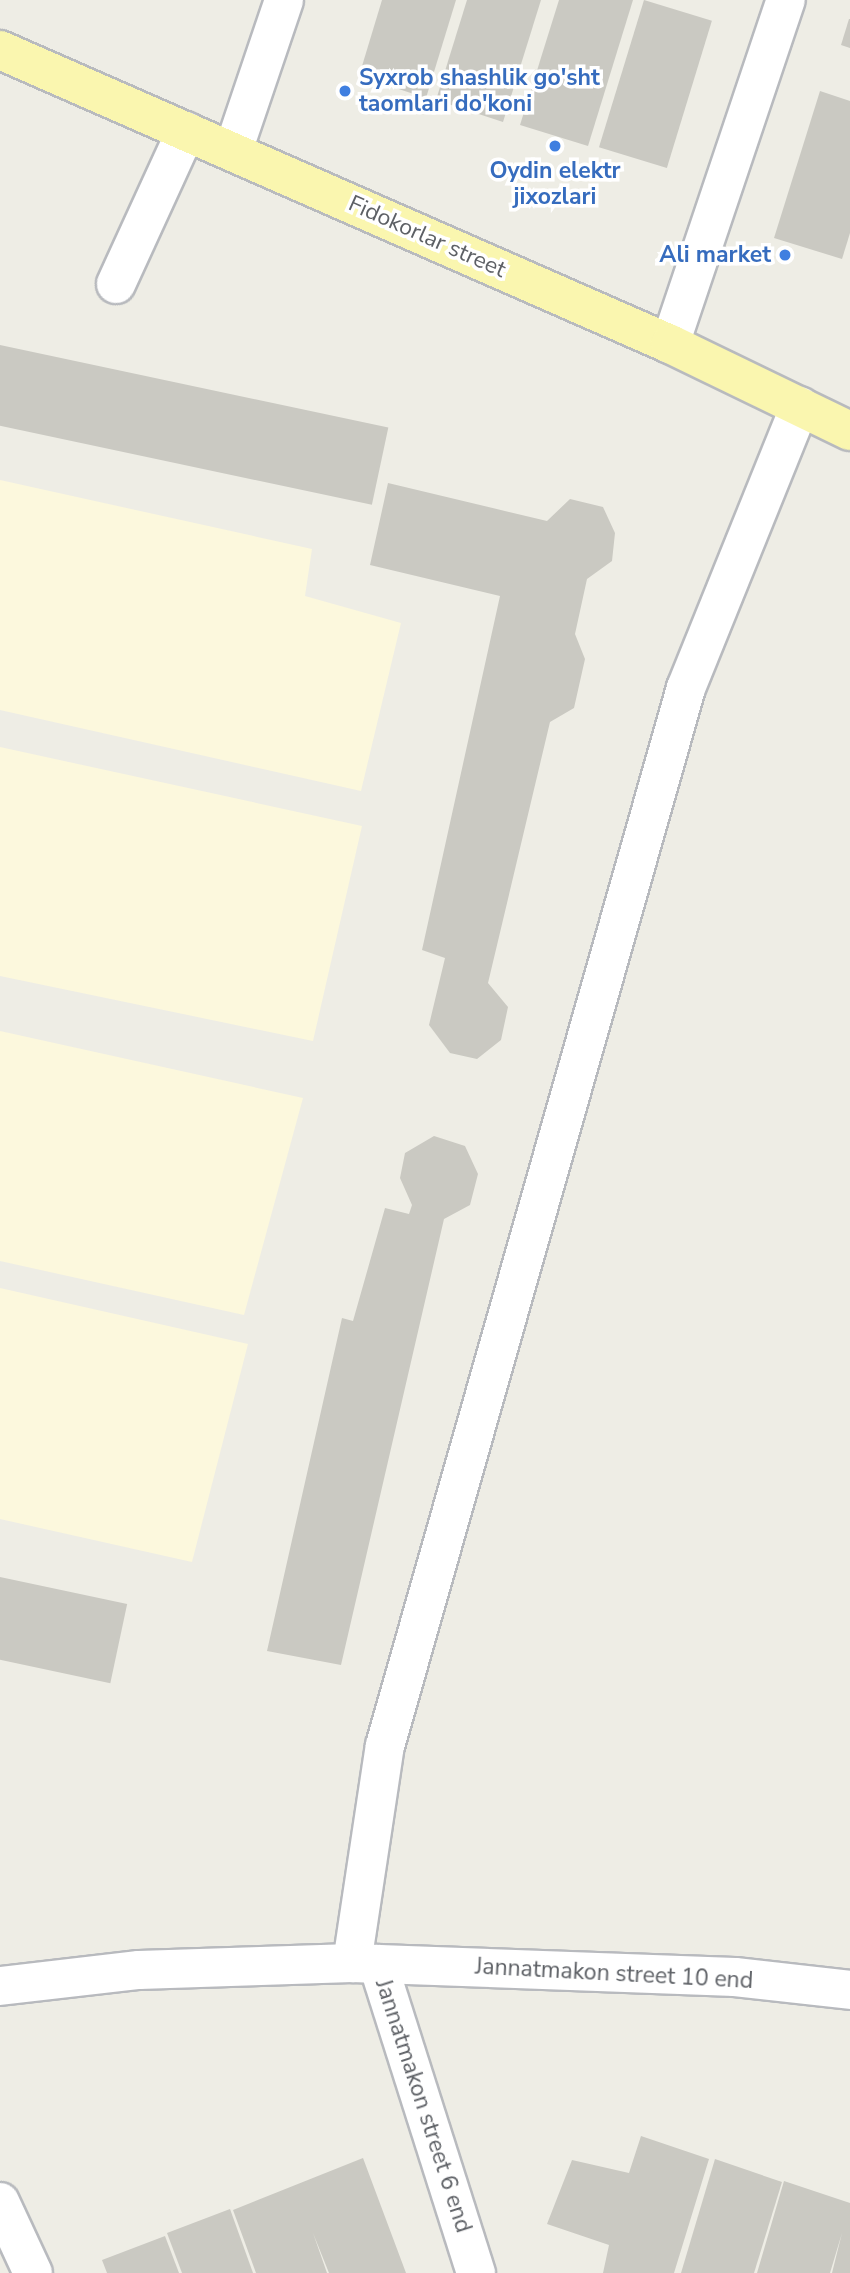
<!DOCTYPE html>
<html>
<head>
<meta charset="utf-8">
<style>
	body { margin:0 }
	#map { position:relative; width:850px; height:2273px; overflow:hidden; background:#eeede5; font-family:"Nunito Sans",sans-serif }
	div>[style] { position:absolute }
	.commercial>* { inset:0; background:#fcf8dd }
	.building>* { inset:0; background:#cac9c2; transform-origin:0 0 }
	.roads { filter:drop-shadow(2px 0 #b8babe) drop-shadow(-2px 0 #b8babe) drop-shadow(0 2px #b8babe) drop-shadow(0 -2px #b8babe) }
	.minor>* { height:38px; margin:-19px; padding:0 19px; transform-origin:19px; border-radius:19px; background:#fff }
	.major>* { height:38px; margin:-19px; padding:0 19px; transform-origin:19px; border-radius:19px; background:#faf6af }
	.dots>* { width:19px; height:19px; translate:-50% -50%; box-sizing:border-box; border:4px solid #fff; border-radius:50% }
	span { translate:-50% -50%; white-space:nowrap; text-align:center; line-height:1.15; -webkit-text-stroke:7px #fff; paint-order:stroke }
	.shop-label { font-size:23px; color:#366cbe; font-weight:700 }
	.left { translate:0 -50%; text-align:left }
	.right { translate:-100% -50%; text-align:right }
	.street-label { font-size:23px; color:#5d6065 }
</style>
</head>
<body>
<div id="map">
	<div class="commercial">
		<div style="clip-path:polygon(0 480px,312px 549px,305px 596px,401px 623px,361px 791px,0 710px)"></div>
		<div style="clip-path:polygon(0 747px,362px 826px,313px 1041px,0 976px)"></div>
		<div style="clip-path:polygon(0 1031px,303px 1098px,244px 1315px,0 1261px)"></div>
		<div style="clip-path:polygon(0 1288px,248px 1344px,192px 1562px,0 1519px)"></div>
	</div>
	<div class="building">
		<div style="clip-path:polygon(382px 0,456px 0,426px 98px,359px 76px)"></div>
		<div style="clip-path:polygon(467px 0,541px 0,503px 122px,436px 100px)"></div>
		<div style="clip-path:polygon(559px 0,633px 0,588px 146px,520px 125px)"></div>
		<div style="left:644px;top:0;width:71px;height:154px;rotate:17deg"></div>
		<div style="clip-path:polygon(849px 19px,850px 19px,850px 48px,841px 45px)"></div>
		<div style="clip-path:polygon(820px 91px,850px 101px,850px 233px,842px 259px,774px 238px)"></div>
		<div style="left:0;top:345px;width:397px;height:79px;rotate:12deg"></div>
		<div style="clip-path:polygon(388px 483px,547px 521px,570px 499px,603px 507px,615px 533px,612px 561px,587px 579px,575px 634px,585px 659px,574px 708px,550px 722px,488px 983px,508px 1007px,501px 1040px,477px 1059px,450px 1053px,429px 1025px,445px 958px,422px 950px,500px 596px,370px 565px)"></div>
		<div style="clip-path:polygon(434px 1136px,465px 1146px,478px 1174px,470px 1205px,444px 1219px,341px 1665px,267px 1651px,342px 1318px,353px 1321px,385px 1208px,409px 1214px,412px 1205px,400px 1178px,405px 1153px)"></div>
		<div style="left:0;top:1577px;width:130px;height:81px;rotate:12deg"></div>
		<div style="clip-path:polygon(641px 2136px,709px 2159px,674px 2273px,603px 2273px,609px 2245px,547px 2224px,572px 2160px,629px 2173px)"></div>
		<div style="clip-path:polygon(363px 2158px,406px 2273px,329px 2273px,313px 2233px,327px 2273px,256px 2273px,233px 2210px)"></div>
		<div style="clip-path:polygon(715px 2159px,782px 2182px,754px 2273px,681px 2273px)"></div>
		<div style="clip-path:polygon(784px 2181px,850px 2203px,850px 2273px,832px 2273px,842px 2233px,830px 2273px,757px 2273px)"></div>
		<div style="clip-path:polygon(230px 2209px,253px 2273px,182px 2273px,167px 2233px)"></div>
		<div style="clip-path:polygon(165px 2236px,179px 2273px,107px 2273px,102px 2260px)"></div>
	</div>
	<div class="roads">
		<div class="minor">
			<div style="left:233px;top:151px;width:159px;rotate:-71.3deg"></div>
			<div style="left:116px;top:284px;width:168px;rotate:-65.4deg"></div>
			<div style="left:670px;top:344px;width:363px;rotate:-71.4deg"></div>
			<div style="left:352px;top:1963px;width:219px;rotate:-81.4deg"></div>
			<div style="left:385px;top:1746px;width:1100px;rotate:-74.12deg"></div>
			<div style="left:686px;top:688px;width:304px;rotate:-68deg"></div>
			<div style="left:378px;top:1964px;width:324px;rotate:72.4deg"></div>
			<div style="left:0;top:1986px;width:140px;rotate:-6.6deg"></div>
			<div style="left:139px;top:1970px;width:213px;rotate:-1.9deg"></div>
			<div style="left:352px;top:1963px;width:383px;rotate:2.1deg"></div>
			<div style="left:735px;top:1977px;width:116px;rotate:6.4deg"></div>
			<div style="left:0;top:2202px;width:78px;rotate:65.1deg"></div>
		</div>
		<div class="major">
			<div style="left:0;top:50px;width:732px;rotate:23.69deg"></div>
			<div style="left:670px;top:344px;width:200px;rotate:25.8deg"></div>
		</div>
	</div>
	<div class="dots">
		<div style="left:345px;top:91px;background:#3f7fe0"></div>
		<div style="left:555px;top:146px;background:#3f7fe0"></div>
		<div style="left:785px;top:255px;background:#3f7fe0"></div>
	</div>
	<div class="shop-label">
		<span class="left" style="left:359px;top:91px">Syxrob shashlik go'sht<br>taomlari do'koni</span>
		<span style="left:555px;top:184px">Oydin elektr<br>jixozlari</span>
		<span class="right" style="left:771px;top:255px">Ali market</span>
	</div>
	<div class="street-label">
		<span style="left:427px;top:237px;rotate:24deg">Fidokorlar street</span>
		<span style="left:614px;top:1974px;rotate:3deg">Jannatmakon street 10 end</span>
		<span style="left:423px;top:2106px;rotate:72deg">Jannatmakon street 6 end</span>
	</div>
</div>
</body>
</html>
